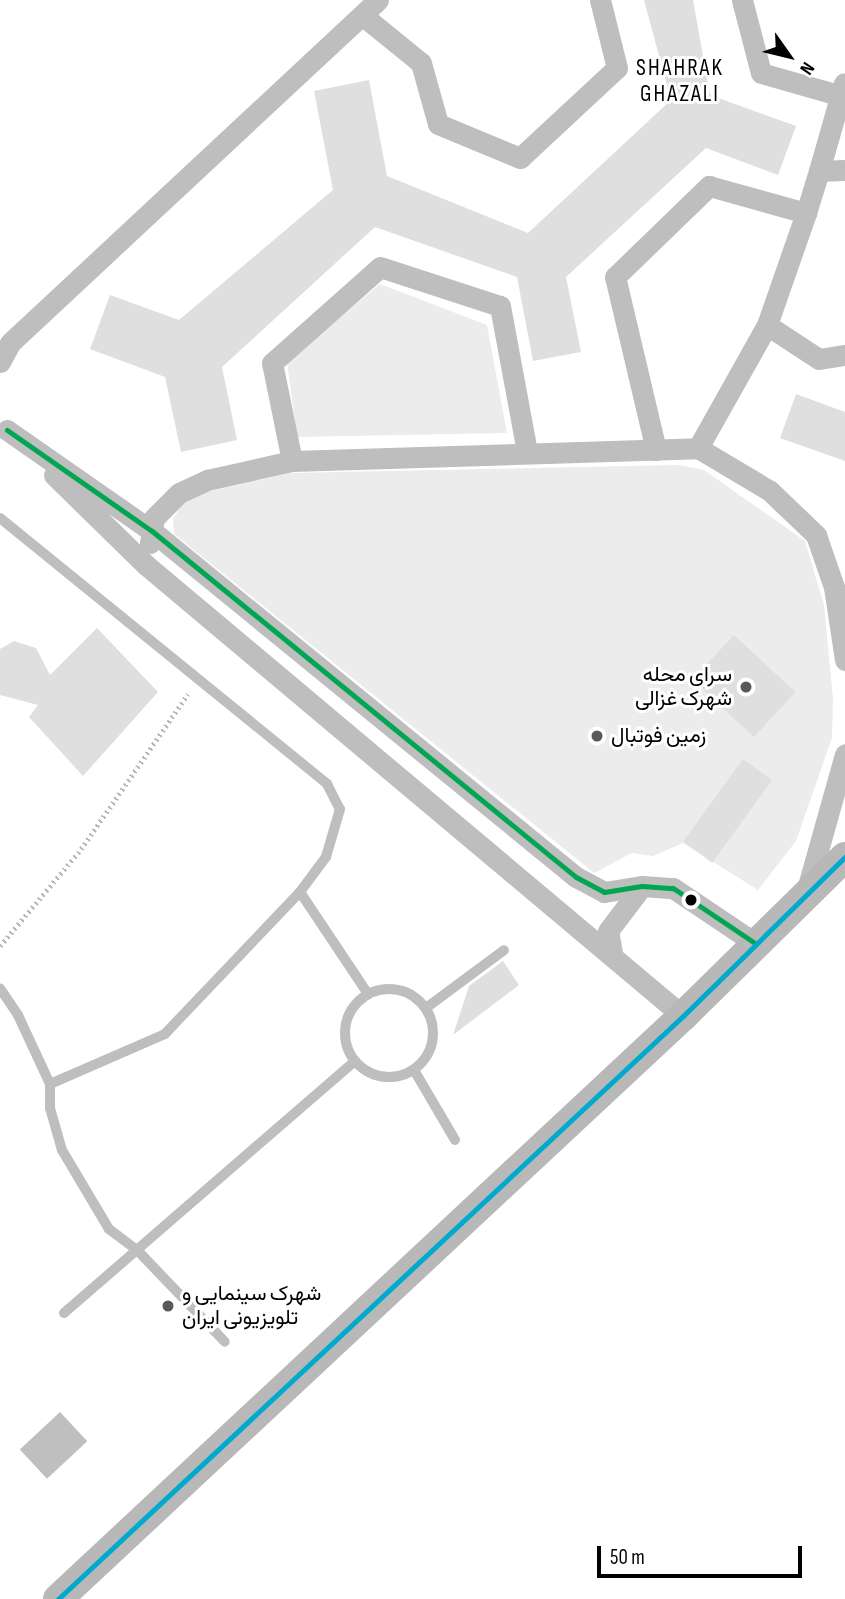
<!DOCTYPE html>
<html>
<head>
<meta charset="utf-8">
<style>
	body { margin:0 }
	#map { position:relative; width:845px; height:1599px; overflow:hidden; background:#fff; font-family:"Sofia Sans Condensed",Vazirmatn,sans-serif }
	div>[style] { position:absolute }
	.green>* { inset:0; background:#ececec }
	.water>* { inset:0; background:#bfbfbf; transform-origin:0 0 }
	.building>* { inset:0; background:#dfdfdf; transform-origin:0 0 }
	.path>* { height:4.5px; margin-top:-2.25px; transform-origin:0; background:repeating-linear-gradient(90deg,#b9b9b9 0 2px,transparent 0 5.5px) }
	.lane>* { height:10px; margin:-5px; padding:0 5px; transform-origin:5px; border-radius:5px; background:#bebebe }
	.lane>.ring { margin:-5px; padding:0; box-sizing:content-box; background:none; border:10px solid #bebebe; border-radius:50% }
	.street>* { height:21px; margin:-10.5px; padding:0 10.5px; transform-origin:10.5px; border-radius:10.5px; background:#bebebe }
	.secondary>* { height:30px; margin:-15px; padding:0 15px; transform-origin:15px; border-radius:15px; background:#b8b8b8 }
	.bus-1>* { height:5px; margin:-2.5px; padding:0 2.5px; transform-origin:2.5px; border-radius:2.5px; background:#00a651 }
	.bus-2>* { height:5px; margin:-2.5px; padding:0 2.5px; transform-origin:2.5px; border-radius:2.5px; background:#00a9ce }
	.dots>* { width:19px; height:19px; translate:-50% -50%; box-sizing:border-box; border:4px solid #fff; border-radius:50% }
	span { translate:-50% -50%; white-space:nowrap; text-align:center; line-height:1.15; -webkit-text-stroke:6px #fff; paint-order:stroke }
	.poi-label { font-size:21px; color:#000 }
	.right { translate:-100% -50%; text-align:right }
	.left { translate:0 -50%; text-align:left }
	.neighbourhood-label { font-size:23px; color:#000; letter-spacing:2px }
	.north { position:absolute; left:754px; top:21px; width:70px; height:70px; -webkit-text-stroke:5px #fff; paint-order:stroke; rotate:124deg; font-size:19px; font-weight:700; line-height:28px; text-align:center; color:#000 }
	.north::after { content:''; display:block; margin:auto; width:24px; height:32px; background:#000; clip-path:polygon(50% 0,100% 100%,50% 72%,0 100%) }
	.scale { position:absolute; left:597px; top:1546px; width:205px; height:32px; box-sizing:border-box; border:4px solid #000; border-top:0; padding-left:9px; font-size:21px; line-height:24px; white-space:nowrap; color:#000; -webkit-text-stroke:5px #fff; paint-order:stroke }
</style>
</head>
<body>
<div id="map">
	<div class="green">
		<div style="clip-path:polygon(380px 284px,487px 325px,507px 433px,297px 437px,287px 362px)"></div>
		<div style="clip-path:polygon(679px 465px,704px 470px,805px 541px,824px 605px,833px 699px,832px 738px,796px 841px,758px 890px,683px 843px,653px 856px,632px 853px,594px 873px,174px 534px,173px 519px,181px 506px,198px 494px,290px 473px)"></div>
	</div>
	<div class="water">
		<div style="left:60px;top:1412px;width:40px;height:55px;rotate:47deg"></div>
	</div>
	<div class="building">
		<div style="clip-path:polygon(644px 0,693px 0,710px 95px,796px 126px,778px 175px,706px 148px,566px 277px,581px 352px,533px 361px,517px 277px,375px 227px,222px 367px,237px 440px,181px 452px,165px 377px,90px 349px,110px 295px,179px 320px,333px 190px,314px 91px,369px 80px,387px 176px,528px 233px,671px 100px)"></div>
		<div style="clip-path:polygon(796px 394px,845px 412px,845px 461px,780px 438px)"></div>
		<div style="clip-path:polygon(97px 628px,158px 692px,83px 776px,29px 717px,38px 705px,0 695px,0 649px,14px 641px,36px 648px,50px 675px)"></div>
		<div style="left:734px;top:635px;width:84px;height:61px;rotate:43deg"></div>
		<div style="left:743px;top:759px;width:36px;height:102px;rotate:36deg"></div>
		<div style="clip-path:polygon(503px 961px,519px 985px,453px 1035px,469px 986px)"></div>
	</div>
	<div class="path">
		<div style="left:0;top:946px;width:126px;rotate:-50.1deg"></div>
		<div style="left:81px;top:849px;width:188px;rotate:-55.4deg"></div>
	</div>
	<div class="lane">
		<div style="left:0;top:518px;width:422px;rotate:39.1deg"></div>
		<div style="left:327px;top:784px;width:28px;rotate:63deg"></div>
		<div style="left:340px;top:809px;width:50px;rotate:106.3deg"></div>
		<div style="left:326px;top:857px;width:44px;rotate:126.6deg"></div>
		<div style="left:300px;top:892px;width:196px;rotate:133.6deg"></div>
		<div style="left:165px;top:1034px;width:125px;rotate:156.5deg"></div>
		<div style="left:50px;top:1084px;width:76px;rotate:-114.9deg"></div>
		<div style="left:18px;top:1015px;width:32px;rotate:-124deg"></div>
		<div style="left:300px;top:892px;width:123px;rotate:56.3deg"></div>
		<div class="ring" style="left:345px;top:989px;width:78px;height:78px"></div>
		<div style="left:426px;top:1008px;width:97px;rotate:-36.6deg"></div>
		<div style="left:414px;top:1070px;width:81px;rotate:59.6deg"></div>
		<div style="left:50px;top:1084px;width:24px;rotate:90deg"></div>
		<div style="left:50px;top:1108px;width:44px;rotate:74.1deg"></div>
		<div style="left:62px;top:1150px;width:92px;rotate:59.3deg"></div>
		<div style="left:109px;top:1229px;width:38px;rotate:37deg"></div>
		<div style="left:139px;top:1252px;width:124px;rotate:46.3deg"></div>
		<div style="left:64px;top:1313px;width:385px;rotate:-40.9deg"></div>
	</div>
	<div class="street">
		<div style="left:742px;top:0;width:75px;rotate:75.4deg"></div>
		<div style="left:761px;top:73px;width:81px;rotate:15.8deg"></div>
		<div style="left:362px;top:15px;width:76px;rotate:39.1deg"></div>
		<div style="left:421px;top:63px;width:63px;rotate:74.4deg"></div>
		<div style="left:438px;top:124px;width:89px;rotate:22.5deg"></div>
		<div style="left:520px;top:158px;width:132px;rotate:-42.9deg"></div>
		<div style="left:617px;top:68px;width:70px;rotate:-104deg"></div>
		<div style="left:819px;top:171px;width:91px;rotate:-74.1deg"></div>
		<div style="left:806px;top:213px;width:44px;rotate:-72.8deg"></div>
		<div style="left:819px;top:171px;width:26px;rotate:-2deg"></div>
		<div style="left:767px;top:325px;width:62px;rotate:33.2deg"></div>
		<div style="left:819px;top:359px;width:26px;rotate:-9deg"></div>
		<div style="left:0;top:362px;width:21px;rotate:-62deg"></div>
		<div style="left:10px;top:343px;width:503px;rotate:-42.99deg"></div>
		<div style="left:7px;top:430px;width:177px;rotate:34.9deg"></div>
		<div style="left:152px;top:531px;width:547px;rotate:39.22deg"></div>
		<div style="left:576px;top:877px;width:32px;rotate:28deg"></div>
		<div style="left:604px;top:892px;width:38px;rotate:-9deg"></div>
		<div style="left:642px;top:886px;width:31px;rotate:4deg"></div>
		<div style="left:673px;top:888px;width:99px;rotate:33.9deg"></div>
		<div style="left:656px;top:450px;width:178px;rotate:-103.3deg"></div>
		<div style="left:615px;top:277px;width:131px;rotate:-44.1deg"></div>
		<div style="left:709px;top:186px;width:101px;rotate:15.6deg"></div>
		<div style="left:806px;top:213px;width:119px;rotate:109.2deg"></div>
		<div style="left:767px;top:325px;width:141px;rotate:119.3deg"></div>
		<div style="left:292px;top:461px;width:100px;rotate:-101.5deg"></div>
		<div style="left:272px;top:363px;width:144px;rotate:-41.6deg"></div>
		<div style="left:380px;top:267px;width:126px;rotate:18deg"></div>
		<div style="left:500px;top:306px;width:147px;rotate:79.5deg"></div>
		<div style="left:54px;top:475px;width:129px;rotate:44.4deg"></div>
		<div style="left:146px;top:565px;width:701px;rotate:40.03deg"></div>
		<div style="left:150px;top:543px;width:25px;rotate:-81deg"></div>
		<div style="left:154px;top:518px;width:35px;rotate:-45deg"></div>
		<div style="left:179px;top:493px;width:31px;rotate:-25deg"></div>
		<div style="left:207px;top:480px;width:87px;rotate:-12.6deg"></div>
		<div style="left:292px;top:461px;width:406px;rotate:-1.8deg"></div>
		<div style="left:698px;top:448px;width:84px;rotate:30.8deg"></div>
		<div style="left:770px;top:491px;width:64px;rotate:43.7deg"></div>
		<div style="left:816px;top:535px;width:55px;rotate:70.9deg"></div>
		<div style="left:834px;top:587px;width:74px;rotate:81.4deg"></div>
		<div style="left:806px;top:893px;width:144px;rotate:-74.3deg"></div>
		<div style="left:612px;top:953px;width:22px;rotate:-100deg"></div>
		<div style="left:608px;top:931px;width:56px;rotate:-52.9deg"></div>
	</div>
	<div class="secondary">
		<div style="left:58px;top:1599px;width:855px;rotate:-43.01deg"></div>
		<div style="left:683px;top:1016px;width:227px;rotate:-44.5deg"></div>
	</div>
	<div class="bus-1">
		<div style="left:7px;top:430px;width:177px;rotate:34.9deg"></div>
		<div style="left:152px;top:531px;width:547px;rotate:39.22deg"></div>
		<div style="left:576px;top:877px;width:32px;rotate:28deg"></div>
		<div style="left:604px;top:892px;width:38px;rotate:-9deg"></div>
		<div style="left:642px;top:886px;width:31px;rotate:4deg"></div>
		<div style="left:673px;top:888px;width:99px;rotate:33.9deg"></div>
	</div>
	<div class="bus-2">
		<div style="left:58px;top:1599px;width:855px;rotate:-43.01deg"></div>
		<div style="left:683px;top:1016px;width:227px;rotate:-44.5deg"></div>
	</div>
	<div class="dots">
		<div style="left:746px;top:687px;background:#595959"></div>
		<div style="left:597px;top:736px;background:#595959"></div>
		<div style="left:691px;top:900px;background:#000"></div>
		<div style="left:168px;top:1306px;background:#595959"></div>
	</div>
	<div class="poi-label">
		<span class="right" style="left:732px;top:687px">سرای محله<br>شهرک غزالی</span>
		<span class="left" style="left:611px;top:736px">زمین فوتبال</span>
		<span class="left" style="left:182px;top:1306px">شهرک سینمایی و<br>تلویزیونی ایران</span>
	</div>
	<div class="neighbourhood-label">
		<span style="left:680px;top:81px">SHAHRAK<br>GHAZALI</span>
	</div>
	<div class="north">N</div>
	<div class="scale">50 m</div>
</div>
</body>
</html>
